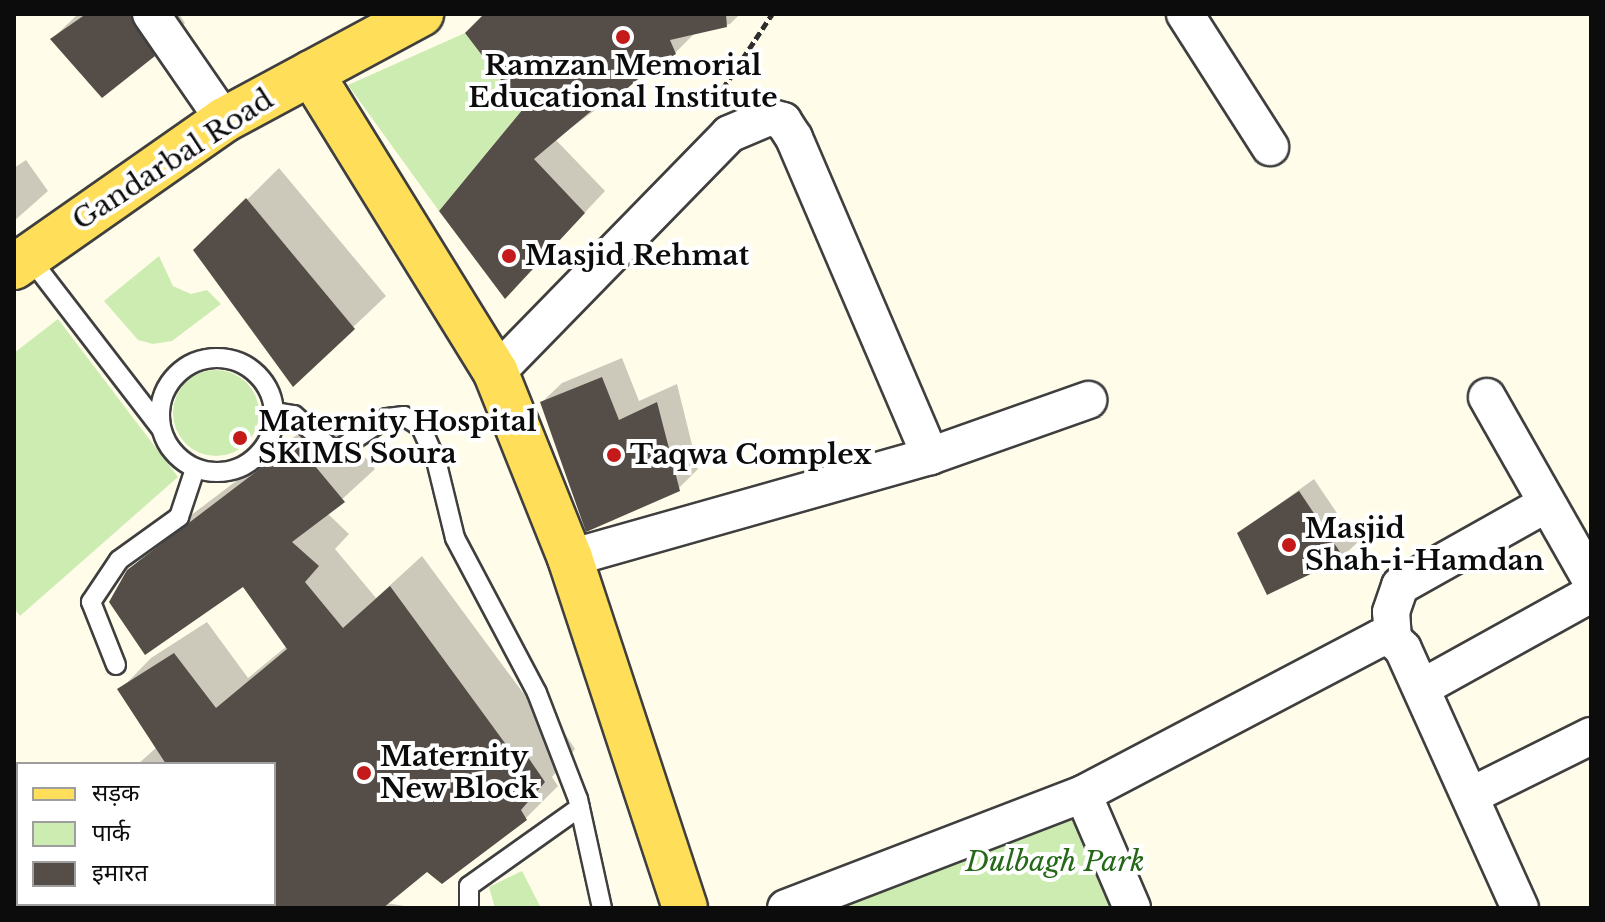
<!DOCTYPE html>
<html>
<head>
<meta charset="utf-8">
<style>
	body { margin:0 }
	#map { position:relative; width:1605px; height:922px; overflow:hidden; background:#fffcea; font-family:"Libre Baskerville","Noto Sans Devanagari",serif }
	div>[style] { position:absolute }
	.green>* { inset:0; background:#cdecb1 }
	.round { border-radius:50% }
	.shadow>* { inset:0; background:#0003 }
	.building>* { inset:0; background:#554d47 }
	.path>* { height:5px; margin-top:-2.5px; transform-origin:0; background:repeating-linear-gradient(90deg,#2e2e2e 0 8px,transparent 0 12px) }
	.roads { filter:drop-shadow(2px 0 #3f3f3f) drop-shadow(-2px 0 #3f3f3f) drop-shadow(0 2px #3f3f3f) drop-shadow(0 -2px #3f3f3f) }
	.service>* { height:18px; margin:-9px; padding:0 9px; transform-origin:9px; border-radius:9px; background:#fff }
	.service>.ring { margin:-9px; padding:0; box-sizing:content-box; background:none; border:18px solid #fff; border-radius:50% }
	.minor>* { height:36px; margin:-18px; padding:0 18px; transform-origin:18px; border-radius:18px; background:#fff }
	.primary>* { height:44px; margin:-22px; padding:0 22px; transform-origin:22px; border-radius:22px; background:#ffdf5a }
	.dots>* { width:22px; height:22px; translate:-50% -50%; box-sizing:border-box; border:4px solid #fff; border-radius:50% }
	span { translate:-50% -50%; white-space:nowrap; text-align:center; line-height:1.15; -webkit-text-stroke:8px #fff; paint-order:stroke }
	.poi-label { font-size:28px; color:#0c0c0c; font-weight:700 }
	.left { translate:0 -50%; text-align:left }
	.street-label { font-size:28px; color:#0c0c0c }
	.park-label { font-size:28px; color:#246818; font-style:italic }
	.frame { position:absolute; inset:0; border:16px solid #0c0c0c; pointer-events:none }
	.legend { position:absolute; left:16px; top:762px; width:260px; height:144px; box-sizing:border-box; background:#fff; border:2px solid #9e9e9e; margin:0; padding:10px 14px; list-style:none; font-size:24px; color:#0c0c0c }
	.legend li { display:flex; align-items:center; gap:16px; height:40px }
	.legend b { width:40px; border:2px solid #9e9e9e }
</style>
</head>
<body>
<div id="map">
	<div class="green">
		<div style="clip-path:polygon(465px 33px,523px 109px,439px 211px,348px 85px)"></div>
		<div style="clip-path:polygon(159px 256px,173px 286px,191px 294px,207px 290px,221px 304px,172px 341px,153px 344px,138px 340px,104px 301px)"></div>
		<div style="clip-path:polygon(58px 319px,178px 477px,20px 616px,14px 608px,14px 353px)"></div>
		<div class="round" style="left:173px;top:370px;width:86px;height:86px"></div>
		<div style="clip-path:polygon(1078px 803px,1124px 908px,839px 908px)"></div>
		<div style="clip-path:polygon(522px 871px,541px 908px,495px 908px,489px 887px)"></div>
	</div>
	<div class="shadow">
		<div style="clip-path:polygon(78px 14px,179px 14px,185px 23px,153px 55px,52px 39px)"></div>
		<div style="clip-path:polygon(487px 14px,740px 14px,730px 24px,696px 32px,675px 53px,555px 139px,605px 191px,526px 275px,525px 109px)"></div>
		<div style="clip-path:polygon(26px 160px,48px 191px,14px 221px,14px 168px)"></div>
		<div style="clip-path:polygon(279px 168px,386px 296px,293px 384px,196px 250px)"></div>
		<div style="clip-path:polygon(622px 358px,639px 401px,677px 384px,698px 469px,678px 489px,588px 529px,542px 402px,562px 383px)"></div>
		<div style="clip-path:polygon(327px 412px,375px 469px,327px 513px,349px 534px,335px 549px,376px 598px,422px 556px,546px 724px,554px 717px,575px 749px,552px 777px,558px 786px,526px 818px,442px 881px,427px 869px,386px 903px,417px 908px,267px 908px,265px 904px,274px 904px,274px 764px,138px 764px,157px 747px,120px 690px,151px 658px,207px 622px,248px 678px,287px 646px,244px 584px,129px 571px,161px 538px)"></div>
		<div style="clip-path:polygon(1314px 479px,1357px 543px,1343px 556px,1268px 592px,1239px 533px)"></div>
		<div style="clip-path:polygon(186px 904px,262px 904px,257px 908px)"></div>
	</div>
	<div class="building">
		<div style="clip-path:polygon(86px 14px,130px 14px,155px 56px,102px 98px,50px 39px)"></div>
		<div style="clip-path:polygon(484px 14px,726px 14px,727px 27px,670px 40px,676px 54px,647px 71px,605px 108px,596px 107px,534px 159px,585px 213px,505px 299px,439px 211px,523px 109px,465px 33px)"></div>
		<div style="clip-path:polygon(246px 198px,355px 329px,293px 387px,193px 250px)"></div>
		<div style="clip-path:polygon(602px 377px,619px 420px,657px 402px,680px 491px,586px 532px,540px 402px)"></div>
		<div style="clip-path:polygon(295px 442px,345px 502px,292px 542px,319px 566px,305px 582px,343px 628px,390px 586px,513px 754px,521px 747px,545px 782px,521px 810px,527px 820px,442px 884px,427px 872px,383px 908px,274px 908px,274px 764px,166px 764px,117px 689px,174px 653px,216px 708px,287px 649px,243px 587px,145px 655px,109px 602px,127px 570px)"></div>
		<div style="clip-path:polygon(1299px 491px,1344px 558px,1267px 595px,1237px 533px)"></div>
	</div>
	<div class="path">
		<div style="left:716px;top:99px;width:102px;rotate:-56.6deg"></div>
	</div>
	<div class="roads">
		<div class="service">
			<div style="left:29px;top:257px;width:215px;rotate:52.4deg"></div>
			<div class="ring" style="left:160px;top:358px;width:96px;height:96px"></div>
			<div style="left:274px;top:412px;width:20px;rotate:9deg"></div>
			<div style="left:294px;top:415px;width:55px;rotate:42.1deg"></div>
			<div style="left:335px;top:452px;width:62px;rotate:-33.2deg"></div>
			<div style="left:387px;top:418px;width:17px;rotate:-7deg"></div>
			<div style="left:404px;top:416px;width:20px;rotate:33deg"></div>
			<div style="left:421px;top:427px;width:36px;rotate:66deg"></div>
			<div style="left:436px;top:460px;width:80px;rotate:76.3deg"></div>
			<div style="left:455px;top:538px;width:175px;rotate:62.1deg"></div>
			<div style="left:537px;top:693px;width:114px;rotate:68.9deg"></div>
			<div style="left:578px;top:799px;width:112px;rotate:77.6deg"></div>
			<div style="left:116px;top:665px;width:68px;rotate:-111.6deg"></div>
			<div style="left:91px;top:602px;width:50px;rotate:-56.3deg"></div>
			<div style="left:119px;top:560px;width:74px;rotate:-35.6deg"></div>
			<div style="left:179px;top:517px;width:51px;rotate:-71.6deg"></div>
			<div style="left:14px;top:798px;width:7px;rotate:56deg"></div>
			<div style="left:84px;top:904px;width:4px;rotate:63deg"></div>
			<div style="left:469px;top:908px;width:22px;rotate:-90deg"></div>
			<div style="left:469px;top:886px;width:136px;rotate:-35.4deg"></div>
		</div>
		<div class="minor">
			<div style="left:151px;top:14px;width:129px;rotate:55.4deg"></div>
			<div style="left:1185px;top:14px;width:158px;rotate:57.4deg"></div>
			<div style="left:496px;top:373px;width:334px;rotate:-45.7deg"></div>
			<div style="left:729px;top:134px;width:43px;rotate:-23deg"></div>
			<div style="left:769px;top:117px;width:15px;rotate:16deg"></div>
			<div style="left:783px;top:121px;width:20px;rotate:57deg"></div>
			<div style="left:794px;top:138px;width:346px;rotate:66.8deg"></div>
			<div style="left:1487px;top:397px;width:210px;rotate:60.4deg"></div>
			<div style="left:570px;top:558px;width:374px;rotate:-15.8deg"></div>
			<div style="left:930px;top:456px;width:168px;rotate:-19.5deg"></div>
			<div style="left:1393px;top:639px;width:27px;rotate:-94deg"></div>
			<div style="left:1391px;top:612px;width:28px;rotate:-71deg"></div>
			<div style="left:1400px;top:586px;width:167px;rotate:-29.3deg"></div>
			<div style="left:1423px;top:687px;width:192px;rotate:-29deg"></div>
			<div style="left:1083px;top:794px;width:124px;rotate:66.7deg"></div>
			<div style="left:1472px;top:795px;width:133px;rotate:-26.4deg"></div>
			<div style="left:786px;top:908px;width:318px;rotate:-21deg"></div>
			<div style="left:1083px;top:794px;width:335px;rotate:-27.7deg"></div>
			<div style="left:1380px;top:638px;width:13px;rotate:4deg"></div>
			<div style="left:1393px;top:639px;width:14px;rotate:45deg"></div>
			<div style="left:1403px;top:649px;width:284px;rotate:65.7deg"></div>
		</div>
		<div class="primary">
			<div style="left:311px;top:73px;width:352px;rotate:58.3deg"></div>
			<div style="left:496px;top:373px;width:199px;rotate:68.2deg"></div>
			<div style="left:570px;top:558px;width:368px;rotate:71.8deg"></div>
			<div style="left:14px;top:267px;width:256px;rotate:-35deg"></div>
			<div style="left:224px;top:120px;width:224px;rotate:-28.3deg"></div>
		</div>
	</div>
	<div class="dots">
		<div style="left:623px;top:37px;background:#c51a1a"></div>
		<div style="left:509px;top:256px;background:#c51a1a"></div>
		<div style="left:240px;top:438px;background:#c51a1a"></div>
		<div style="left:614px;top:455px;background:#c51a1a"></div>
		<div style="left:1289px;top:545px;background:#c51a1a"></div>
		<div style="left:364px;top:773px;background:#c51a1a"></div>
	</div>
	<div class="poi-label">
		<span style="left:623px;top:82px">Ramzan Memorial<br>Educational Institute</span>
		<span class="left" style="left:525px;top:256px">Masjid Rehmat</span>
		<span class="left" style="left:258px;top:438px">Maternity Hospital<br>SKIMS Soura</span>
		<span class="left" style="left:630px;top:455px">Taqwa Complex</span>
		<span class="left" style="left:1305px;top:545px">Masjid<br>Shah-i-Hamdan</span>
		<span class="left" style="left:380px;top:773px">Maternity<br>New Block</span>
	</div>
	<div class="street-label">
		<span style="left:173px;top:160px;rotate:-33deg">Gandarbal Road</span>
	</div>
	<div class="park-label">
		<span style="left:1055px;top:862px">Dulbagh Park</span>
	</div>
	<div class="frame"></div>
	<ul class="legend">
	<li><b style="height:10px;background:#ffdf5a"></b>सड़क</li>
	<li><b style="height:22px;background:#cdecb1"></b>पार्क</li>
	<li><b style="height:22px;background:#554d47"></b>इमारत</li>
	</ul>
</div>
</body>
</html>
